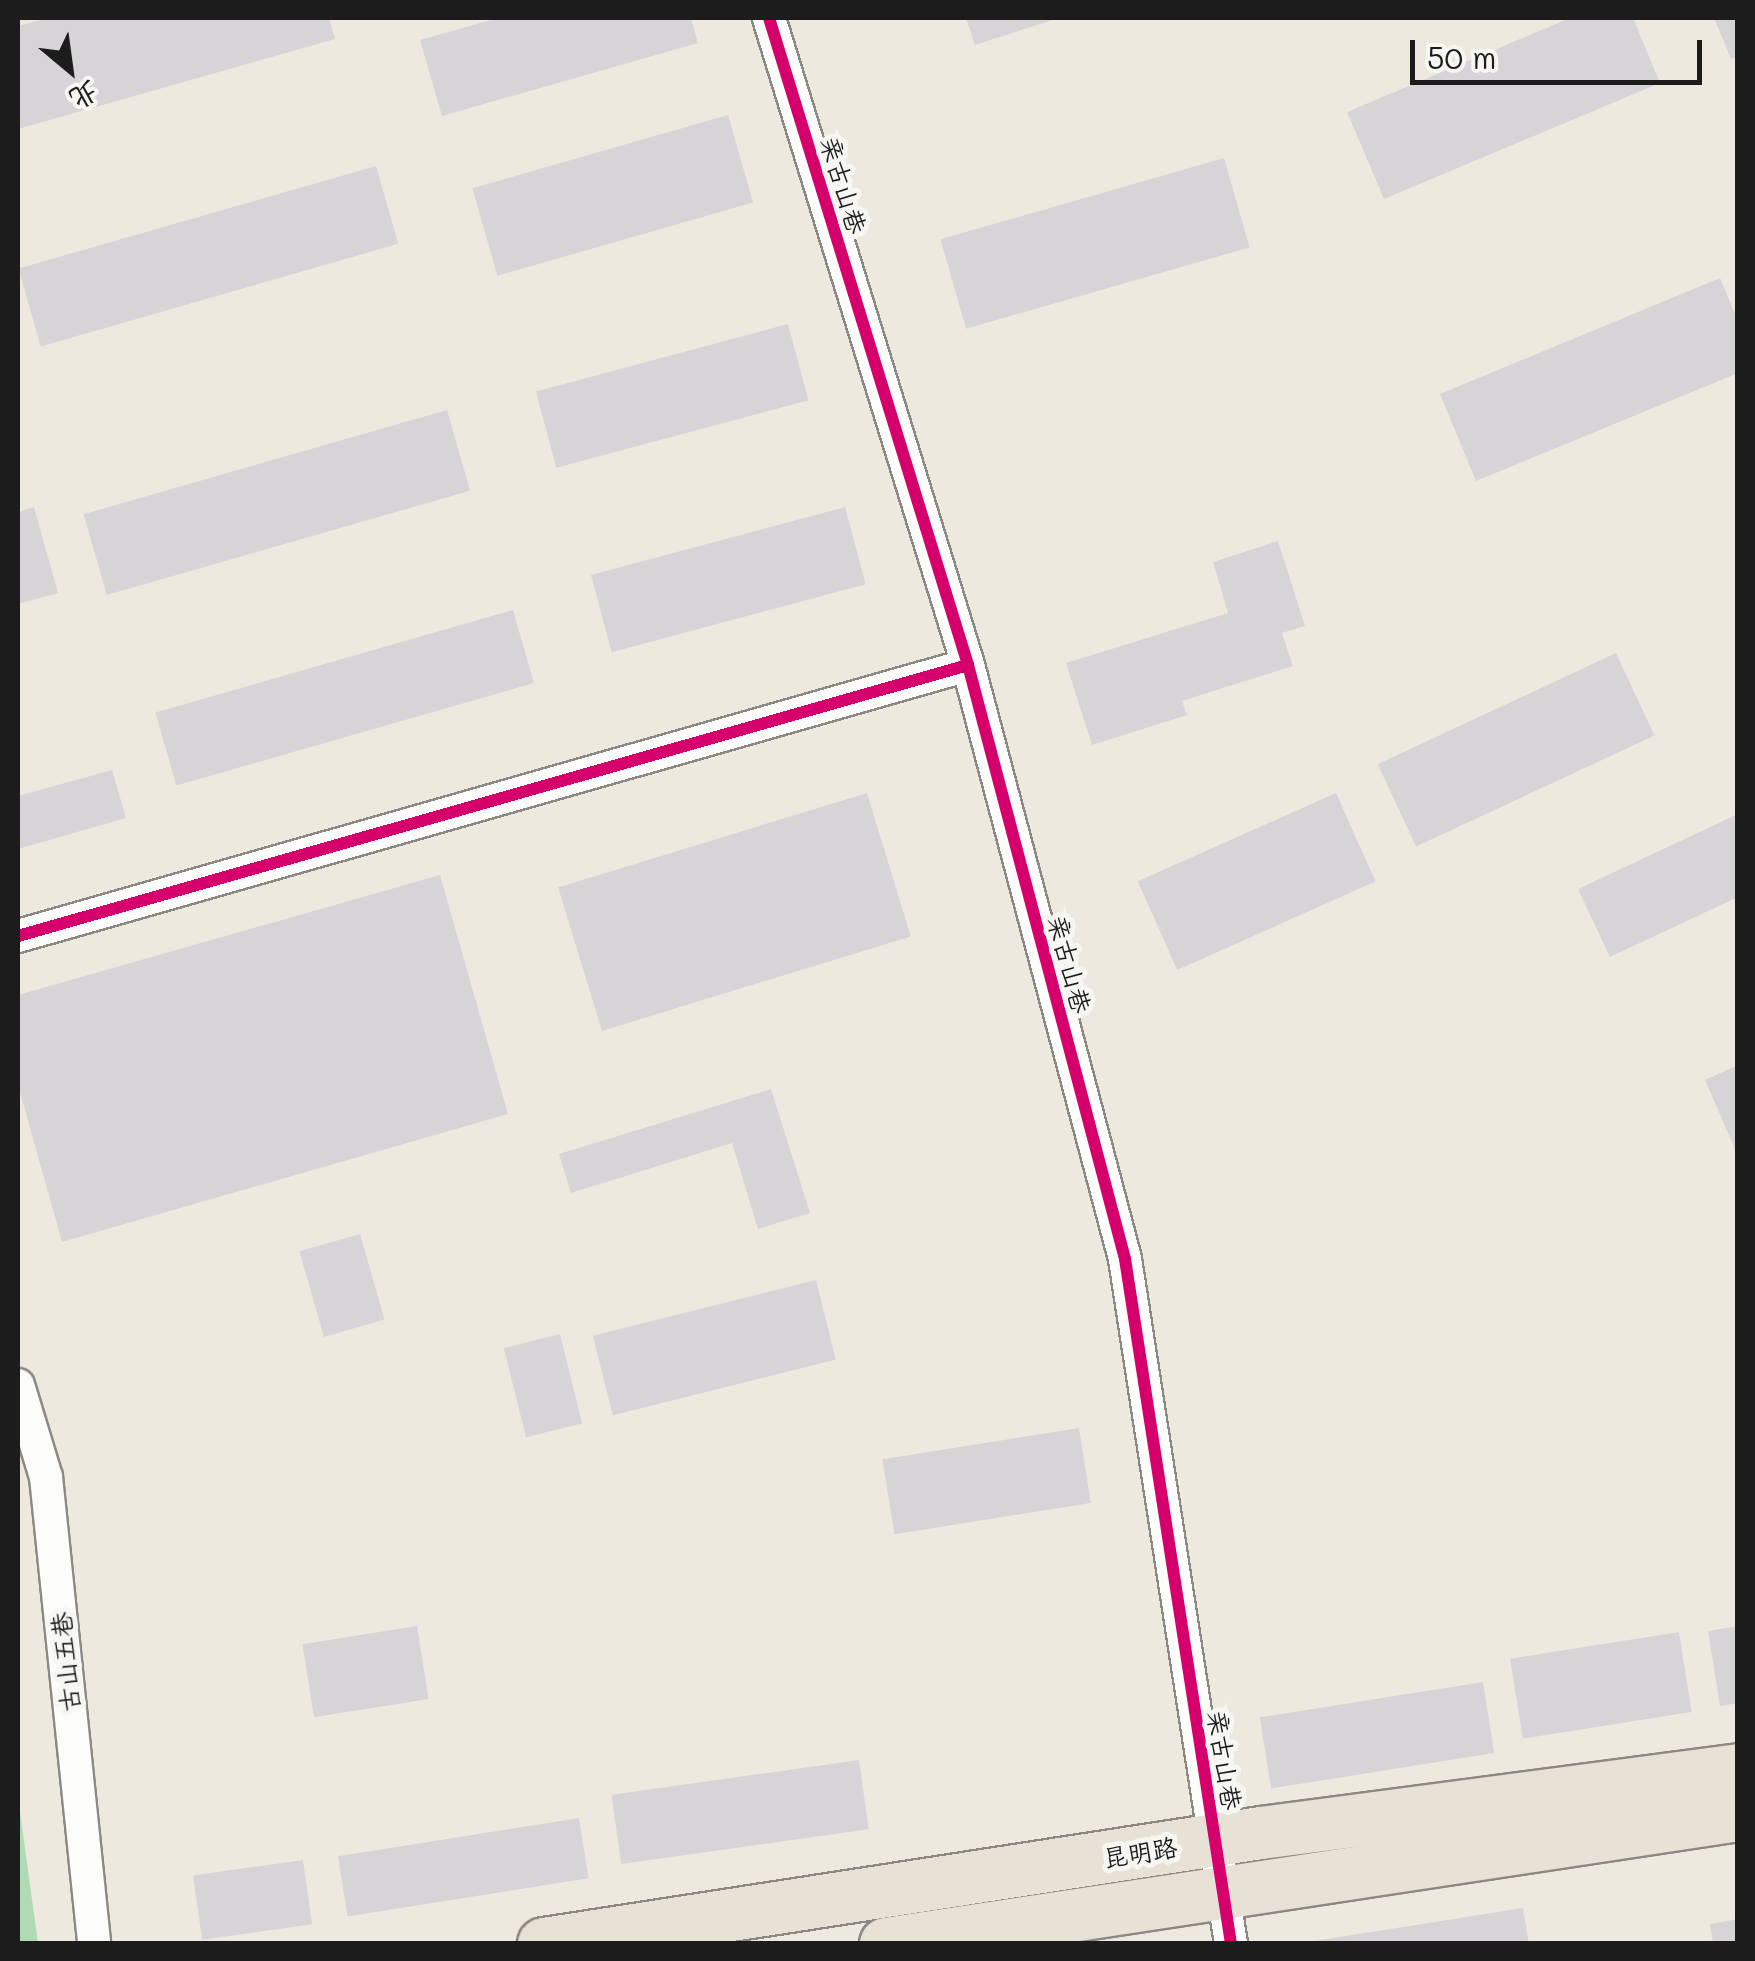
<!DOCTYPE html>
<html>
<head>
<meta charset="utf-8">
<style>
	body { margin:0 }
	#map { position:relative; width:1755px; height:1961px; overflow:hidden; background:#eee9df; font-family:Mali,"LXGW WenKai TC",sans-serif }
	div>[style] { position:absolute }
	.green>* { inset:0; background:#aedab4 }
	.building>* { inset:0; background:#d7d4d8; transform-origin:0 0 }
	.roads { filter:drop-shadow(2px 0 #8c8984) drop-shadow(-2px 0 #8c8984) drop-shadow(0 2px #8c8984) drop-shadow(0 -2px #8c8984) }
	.minor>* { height:32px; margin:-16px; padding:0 16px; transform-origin:16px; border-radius:16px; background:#fcfcfa }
	.primary>* { height:52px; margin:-26px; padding:0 26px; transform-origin:26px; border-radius:26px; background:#e8e2d6 }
	.cycleway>* { height:12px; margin:-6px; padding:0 6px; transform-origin:6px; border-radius:6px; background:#d6006c }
	span { translate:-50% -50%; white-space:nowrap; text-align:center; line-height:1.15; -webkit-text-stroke:10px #f6f6f2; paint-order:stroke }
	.street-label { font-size:25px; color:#1c1c1c }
	.frame { position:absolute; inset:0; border:20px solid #1c1c1c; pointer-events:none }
	.north { position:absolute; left:20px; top:20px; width:100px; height:100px; -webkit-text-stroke:8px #f6f6f2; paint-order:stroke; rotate:151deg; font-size:28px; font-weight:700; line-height:40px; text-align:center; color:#1c1c1c }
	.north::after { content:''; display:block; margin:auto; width:35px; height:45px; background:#1c1c1c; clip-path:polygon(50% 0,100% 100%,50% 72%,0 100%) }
	.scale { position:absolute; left:1410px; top:40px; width:292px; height:45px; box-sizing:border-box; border:5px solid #1c1c1c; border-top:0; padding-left:12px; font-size:30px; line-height:35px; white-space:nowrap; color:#1c1c1c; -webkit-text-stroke:8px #f6f6f2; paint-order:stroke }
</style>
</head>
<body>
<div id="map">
	<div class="green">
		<div style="clip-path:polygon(18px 1798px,38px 1943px,18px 1943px)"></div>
	</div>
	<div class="building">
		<div style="clip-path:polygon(48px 18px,329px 18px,335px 39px,18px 129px,18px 26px)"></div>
		<div style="clip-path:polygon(498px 18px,691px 18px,698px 43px,442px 116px,420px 40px)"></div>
		<div style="clip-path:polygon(966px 18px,1059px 18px,975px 45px)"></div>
		<div style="clip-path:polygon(1570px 18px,1633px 18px,1660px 83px,1384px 199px,1347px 112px)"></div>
		<div style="clip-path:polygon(1714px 18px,1738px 18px,1738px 57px,1731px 59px)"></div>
		<div style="left:728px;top:115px;width:91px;height:266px;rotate:74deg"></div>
		<div style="left:1224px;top:158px;width:93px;height:295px;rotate:74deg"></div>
		<div style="left:376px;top:166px;width:81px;height:372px;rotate:74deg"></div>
		<div style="clip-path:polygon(1720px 278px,1738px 321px,1738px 373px,1476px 481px,1440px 394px)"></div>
		<div style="left:788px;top:324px;width:79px;height:261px;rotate:75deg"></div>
		<div style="left:447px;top:410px;width:84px;height:378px;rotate:74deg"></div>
		<div style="clip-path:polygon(34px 507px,58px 593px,18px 604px,18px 512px)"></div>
		<div style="left:845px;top:507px;width:80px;height:263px;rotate:75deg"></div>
		<div style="clip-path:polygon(1278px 541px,1305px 626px,1282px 633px,1293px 666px,1182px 701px,1187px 715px,1092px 745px,1066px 663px,1228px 613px,1213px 562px)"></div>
		<div style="left:513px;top:610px;width:76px;height:372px;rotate:74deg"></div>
		<div style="left:1616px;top:653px;width:91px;height:263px;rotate:65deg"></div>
		<div style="clip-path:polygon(112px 770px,126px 818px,18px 849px,18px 796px)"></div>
		<div style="left:867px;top:793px;width:150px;height:323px;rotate:73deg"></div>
		<div style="left:1336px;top:793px;width:97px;height:217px;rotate:66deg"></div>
		<div style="clip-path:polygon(1738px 814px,1738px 897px,1610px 957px,1578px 889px)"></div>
		<div style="clip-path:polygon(440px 875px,508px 1114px,62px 1242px,18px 1085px,18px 995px)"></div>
		<div style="clip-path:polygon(1738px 1065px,1738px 1156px,1705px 1080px)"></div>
		<div style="clip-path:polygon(771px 1089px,810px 1213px,758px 1229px,732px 1143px,571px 1193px,559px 1154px)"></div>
		<div style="left:360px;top:1234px;width:89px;height:63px;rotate:74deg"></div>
		<div style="left:816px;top:1280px;width:82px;height:230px;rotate:76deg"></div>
		<div style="left:560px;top:1334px;width:92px;height:58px;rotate:76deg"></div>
		<div style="left:1079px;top:1428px;width:76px;height:199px;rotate:81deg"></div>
		<div style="left:417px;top:1626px;width:74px;height:116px;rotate:81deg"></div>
		<div style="clip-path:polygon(1738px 1626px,1738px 1703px,1720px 1706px,1708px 1631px)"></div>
		<div style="left:1679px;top:1632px;width:81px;height:171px;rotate:81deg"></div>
		<div style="left:1483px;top:1682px;width:72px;height:226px;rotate:81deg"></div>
		<div style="left:859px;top:1760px;width:70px;height:250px;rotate:82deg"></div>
		<div style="left:579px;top:1818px;width:61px;height:244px;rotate:81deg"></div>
		<div style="left:303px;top:1860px;width:65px;height:111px;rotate:82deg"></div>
		<div style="clip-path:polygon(1523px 1908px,1529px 1944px,1314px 1944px,1314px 1941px)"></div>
		<div style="clip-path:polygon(1738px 1919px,1738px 1944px,1713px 1944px,1710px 1924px)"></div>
	</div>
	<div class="roads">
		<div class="minor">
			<div style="left:769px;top:18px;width:677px;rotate:72.9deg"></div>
			<div style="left:968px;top:665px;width:614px;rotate:75.19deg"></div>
			<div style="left:1125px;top:1259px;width:693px;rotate:81.2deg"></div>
			<div style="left:18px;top:936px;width:988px;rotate:-15.92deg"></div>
			<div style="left:18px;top:1385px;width:96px;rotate:73.1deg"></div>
			<div style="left:46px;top:1477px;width:469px;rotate:84.1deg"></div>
		</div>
		<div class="primary">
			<div style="left:544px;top:1944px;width:726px;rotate:-8.8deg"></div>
			<div style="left:1261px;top:1833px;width:481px;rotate:-7.5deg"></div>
			<div style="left:886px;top:1944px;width:862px;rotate:-8.61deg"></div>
		</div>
	</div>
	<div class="cycleway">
		<div style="left:769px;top:18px;width:677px;rotate:72.9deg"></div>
		<div style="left:968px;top:665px;width:614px;rotate:75.19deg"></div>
		<div style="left:1125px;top:1259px;width:693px;rotate:81.2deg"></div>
		<div style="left:18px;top:936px;width:988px;rotate:-15.92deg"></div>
	</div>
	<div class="street-label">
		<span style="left:844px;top:185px;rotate:73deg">亲古山巷</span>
		<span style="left:1070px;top:964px;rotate:75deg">亲古山巷</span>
		<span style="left:65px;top:1662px;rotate:-96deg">古山五巷</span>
		<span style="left:1225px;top:1760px;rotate:81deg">亲古山巷</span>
		<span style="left:1140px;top:1852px;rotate:-9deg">昆明路</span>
	</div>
	<div class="frame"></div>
	<div class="north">北</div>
	<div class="scale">50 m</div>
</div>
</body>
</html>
